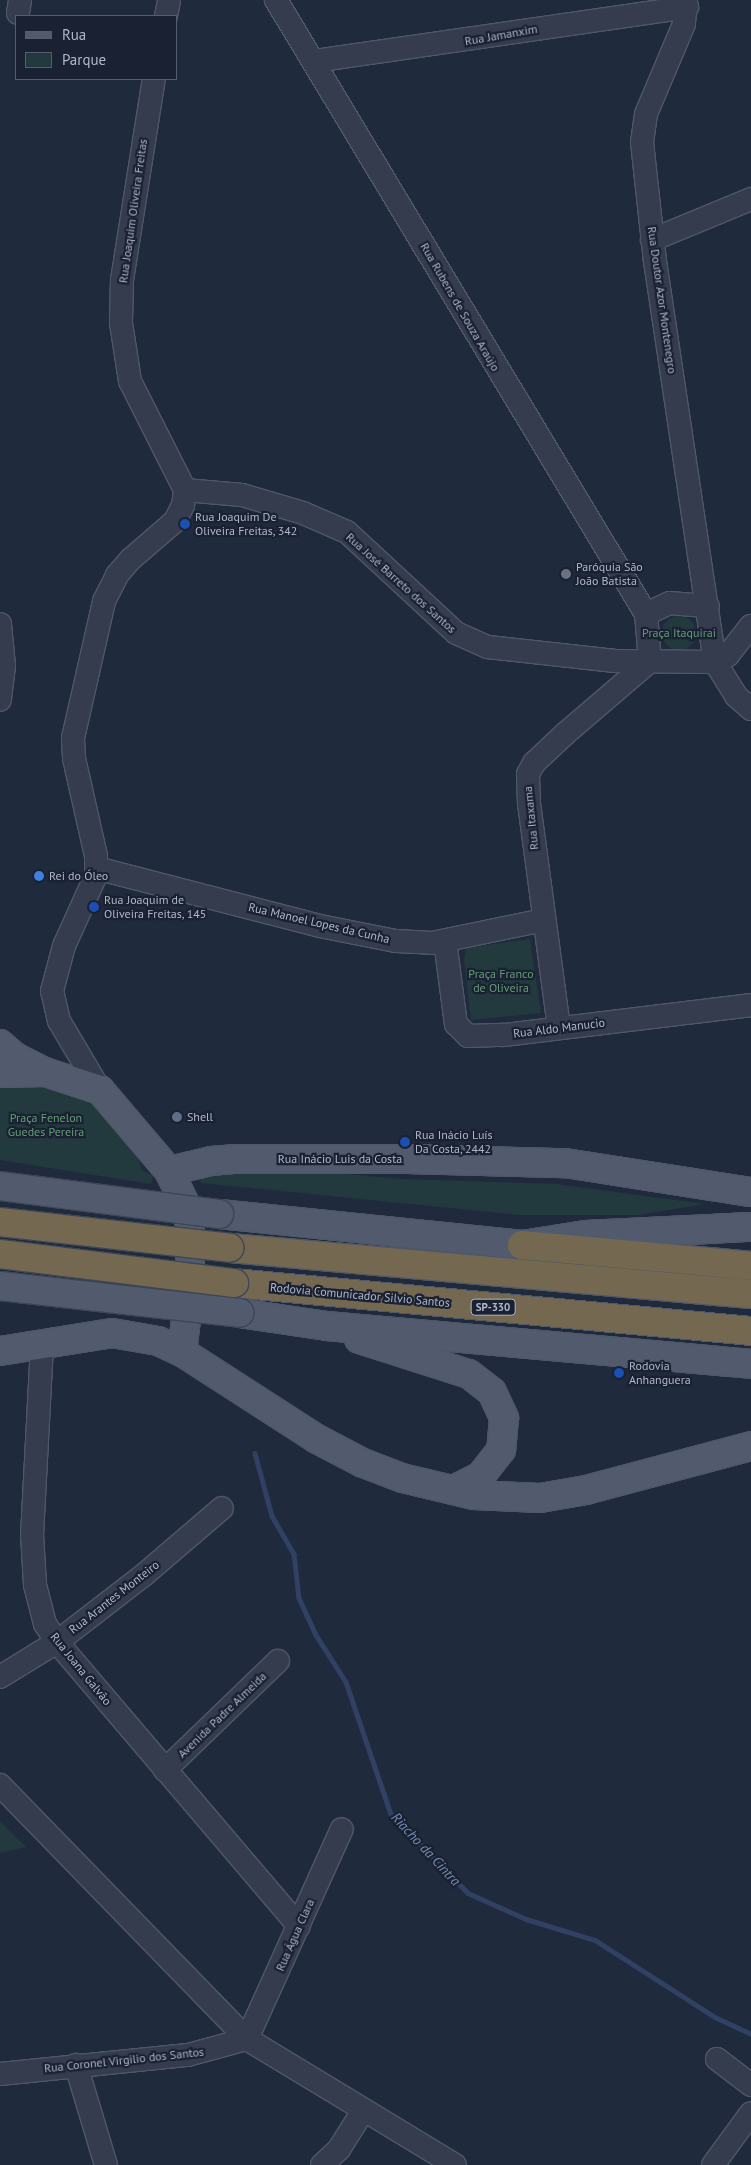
<!DOCTYPE html>
<html>
<head>
<meta charset="utf-8">
<style>
	body { margin:0 }
	#map { position:relative; width:751px; height:2165px; overflow:hidden; background:#202a3d; font-family:"PT Sans",sans-serif }
	div>[style] { position:absolute }
	.green>* { inset:0; background:#22393e }
	.round { border-radius:50% }
	.stream>* { height:4.5px; margin:-2.25px; padding:0 2.25px; transform-origin:2.25px; border-radius:2.25px; background:#304164 }
	.roads { filter:drop-shadow(1px 0 #4f5768) drop-shadow(-1px 0 #4f5768) drop-shadow(0 1px #4f5768) drop-shadow(0 -1px #4f5768) }
	.minor>* { height:22px; margin:-11px; padding:0 11px; transform-origin:11px; border-radius:11px; background:#343c4d }
	.major>* { height:28px; margin:-14px; padding:0 14px; transform-origin:14px; border-radius:14px; background:#525b6e }
	.highway>* { height:28px; margin:-14px; padding:0 14px; transform-origin:14px; border-radius:14px; background:#746950 }
	.bridges { filter:drop-shadow(1px 0 #3d4556) drop-shadow(-1px 0 #3d4556) drop-shadow(0 1px #3d4556) drop-shadow(0 -1px #3d4556) }
	.major-bridge>* { height:28px; margin:-14px; padding:0 14px; transform-origin:14px; border-radius:14px; background:#525b6e }
	.highway-bridge>* { height:28px; margin:-14px; padding:0 14px; transform-origin:14px; border-radius:14px; background:#746950 }
	.dots>* { width:14px; height:14px; translate:-50% -50%; box-sizing:border-box; border:2px solid #192132; border-radius:50% }
	span { translate:-50% -50%; white-space:nowrap; text-align:center; line-height:1.15; -webkit-text-stroke:4.5px #192132; paint-order:stroke }
	.shield-label span { padding:1px 4px; background:#192132; border:1px solid; border-radius:4px; -webkit-text-stroke-width:0 }
	.shield-label { font-size:11px; color:#afb7c9; font-weight:700 }
	.street-label { font-size:12px; color:#afb7c9 }
	.poi-label { font-size:12px; color:#afb7c9 }
	.left { translate:0 -50%; text-align:left }
	.park-label { font-size:12px; color:#639d75 }
	.water-label { font-size:14px; color:#748ab4; font-style:italic }
	.legend { position:absolute; left:15px; top:15px; width:162px; height:65px; box-sizing:border-box; background:#192132; border:1px solid #555d6e; margin:0; padding:6px 9px; list-style:none; font-size:15px; color:#afb7c9 }
	.legend li { display:flex; align-items:center; gap:10px; height:25px }
	.legend b { width:25px; border:1px solid #555d6e }
</style>
</head>
<body>
<div id="map">
	<div class="green">
		<div class="round" style="left:662px;top:616px;width:34px;height:34px"></div>
		<div style="clip-path:polygon(530px 939px,541px 1013px,471px 1020px,464px 960px,466px 948px)"></div>
		<div style="clip-path:polygon(30px 1080px,83px 1097px,92px 1104px,136px 1152px,142px 1170px,153px 1176px,151px 1184px,0 1160px,0 1083px)"></div>
		<div style="clip-path:polygon(294px 1170px,404px 1179px,556px 1184px,705px 1204px,639px 1215px,521px 1215px,201px 1183px,199px 1171px)"></div>
		<div style="clip-path:polygon(0 1821px,26px 1847px,0 1853px)"></div>
	</div>
	<div class="stream">
		<div style="left:255px;top:1453px;width:65px;rotate:74.9deg"></div>
		<div style="left:272px;top:1516px;width:44px;rotate:59.9deg"></div>
		<div style="left:294px;top:1554px;width:44px;rotate:83.5deg"></div>
		<div style="left:299px;top:1598px;width:41px;rotate:65.3deg"></div>
		<div style="left:316px;top:1635px;width:56px;rotate:57.4deg"></div>
		<div style="left:346px;top:1682px;width:139px;rotate:71.2deg"></div>
		<div style="left:391px;top:1814px;width:110px;rotate:45.7deg"></div>
		<div style="left:468px;top:1893px;width:64px;rotate:24.1deg"></div>
		<div style="left:526px;top:1919px;width:72px;rotate:16.9deg"></div>
		<div style="left:595px;top:1940px;width:143px;rotate:32.7deg"></div>
		<div style="left:715px;top:2017px;width:40px;rotate:25deg"></div>
	</div>
	<div class="roads">
		<div class="minor">
			<div style="left:276px;top:0;width:717px;rotate:58.93deg"></div>
			<div style="left:646px;top:614px;width:47px;rotate:85.1deg"></div>
			<div style="left:686px;top:0;width:24px;rotate:95deg"></div>
			<div style="left:684px;top:24px;width:98px;rotate:112.9deg"></div>
			<div style="left:646px;top:114px;width:28px;rotate:98deg"></div>
			<div style="left:642px;top:142px;width:120px;rotate:83.8deg"></div>
			<div style="left:655px;top:261px;width:405px;rotate:81.5deg"></div>
			<div style="left:715px;top:662px;width:40px;rotate:58deg"></div>
			<div style="left:736px;top:696px;width:20px;rotate:41deg"></div>
			<div style="left:18px;top:13px;width:13px;rotate:-81deg"></div>
			<div style="left:166px;top:16px;width:16px;rotate:-79deg"></div>
			<div style="left:314px;top:61px;width:377px;rotate:-8.2deg"></div>
			<div style="left:652px;top:240px;width:107px;rotate:-22.5deg"></div>
			<div style="left:185px;top:490px;width:57px;rotate:5deg"></div>
			<div style="left:242px;top:495px;width:64px;rotate:16.4deg"></div>
			<div style="left:303px;top:513px;width:48px;rotate:23.4deg"></div>
			<div style="left:347px;top:532px;width:149px;rotate:42.8deg"></div>
			<div style="left:456px;top:633px;width:35px;rotate:24deg"></div>
			<div style="left:488px;top:647px;width:128px;rotate:6.3deg"></div>
			<div style="left:615px;top:661px;width:100px;rotate:0.6deg"></div>
			<div style="left:715px;top:662px;width:15px;rotate:-28deg"></div>
			<div style="left:728px;top:655px;width:37px;rotate:-52deg"></div>
			<div style="left:646px;top:614px;width:26px;rotate:-25deg"></div>
			<div style="left:670px;top:603px;width:38px;rotate:5deg"></div>
			<div style="left:0;top:624px;width:42px;rotate:84.6deg"></div>
			<div style="left:4px;top:666px;width:34px;rotate:97deg"></div>
			<div style="left:96px;top:868px;width:231px;rotate:14.5deg"></div>
			<div style="left:320px;top:926px;width:77px;rotate:11.2deg"></div>
			<div style="left:396px;top:941px;width:36px;rotate:3deg"></div>
			<div style="left:432px;top:943px;width:114px;rotate:-11.6deg"></div>
			<div style="left:445px;top:941px;width:84px;rotate:82.5deg"></div>
			<div style="left:456px;top:1024px;width:17px;rotate:45deg"></div>
			<div style="left:468px;top:1036px;width:36px;rotate:-2deg"></div>
			<div style="left:504px;top:1035px;width:249px;rotate:-6.9deg"></div>
			<div style="left:559px;top:1028px;width:226px;rotate:-97.6deg"></div>
			<div style="left:529px;top:804px;width:30px;rotate:-92deg"></div>
			<div style="left:528px;top:774px;width:13px;rotate:-61deg"></div>
			<div style="left:534px;top:763px;width:44px;rotate:-43.2deg"></div>
			<div style="left:566px;top:733px;width:111px;rotate:-40.6deg"></div>
			<div style="left:100px;top:1090px;width:80px;rotate:-120.7deg"></div>
			<div style="left:59px;top:1021px;width:31px;rotate:-103deg"></div>
			<div style="left:52px;top:991px;width:47px;rotate:-75.1deg"></div>
			<div style="left:64px;top:946px;width:78px;rotate:-65.7deg"></div>
			<div style="left:96px;top:875px;width:19px;rotate:-90deg"></div>
			<div style="left:96px;top:856px;width:100px;rotate:-102.7deg"></div>
			<div style="left:74px;top:758px;width:20px;rotate:-93deg"></div>
			<div style="left:73px;top:738px;width:140px;rotate:-77.2deg"></div>
			<div style="left:104px;top:601px;width:29px;rotate:-63deg"></div>
			<div style="left:117px;top:575px;width:21px;rotate:-49deg"></div>
			<div style="left:131px;top:559px;width:58px;rotate:-40.8deg"></div>
			<div style="left:175px;top:521px;width:18px;rotate:-63deg"></div>
			<div style="left:183px;top:505px;width:15px;rotate:-82deg"></div>
			<div style="left:185px;top:490px;width:122px;rotate:-116.8deg"></div>
			<div style="left:130px;top:381px;width:59px;rotate:-98.8deg"></div>
			<div style="left:121px;top:323px;width:43px;rotate:-88.7deg"></div>
			<div style="left:122px;top:280px;width:204px;rotate:-81deg"></div>
			<div style="left:42px;top:1345px;width:189px;rotate:93deg"></div>
			<div style="left:32px;top:1534px;width:51px;rotate:86.6deg"></div>
			<div style="left:35px;top:1585px;width:40px;rotate:75.6deg"></div>
			<div style="left:45px;top:1624px;width:22px;rotate:56deg"></div>
			<div style="left:57px;top:1642px;width:373px;rotate:49.6deg"></div>
			<div style="left:0;top:1677px;width:67px;rotate:-31.6deg"></div>
			<div style="left:57px;top:1642px;width:111px;rotate:-37.7deg"></div>
			<div style="left:145px;top:1574px;width:101px;rotate:-40.6deg"></div>
			<div style="left:165px;top:1770px;width:157px;rotate:-44deg"></div>
			<div style="left:0;top:1785px;width:354px;rotate:45.8deg"></div>
			<div style="left:247px;top:2039px;width:243px;rotate:31.2deg"></div>
			<div style="left:247px;top:2039px;width:230px;rotate:-65.7deg"></div>
			<div style="left:717px;top:2059px;width:43px;rotate:37.4deg"></div>
			<div style="left:76px;top:2065px;width:104px;rotate:73.3deg"></div>
			<div style="left:0;top:2074px;width:189px;rotate:-5.8deg"></div>
			<div style="left:188px;top:2055px;width:61px;rotate:-15.2deg"></div>
			<div style="left:322px;top:2165px;width:23px;rotate:-43deg"></div>
			<div style="left:339px;top:2149px;width:45px;rotate:-57.7deg"></div>
			<div style="left:713px;top:2165px;width:64px;rotate:-53.8deg"></div>
		</div>
		<div class="major">
			<div style="left:0;top:1044px;width:20px;rotate:41deg"></div>
			<div style="left:15px;top:1057px;width:31px;rotate:27deg"></div>
			<div style="left:0;top:1073px;width:45px;rotate:-1.3deg"></div>
			<div style="left:45px;top:1072px;width:58px;rotate:18.1deg"></div>
			<div style="left:100px;top:1090px;width:106px;rotate:49.6deg"></div>
			<div style="left:169px;top:1171px;width:43px;rotate:64deg"></div>
			<div style="left:188px;top:1210px;width:20px;rotate:84deg"></div>
			<div style="left:190px;top:1230px;width:57px;rotate:90deg"></div>
			<div style="left:190px;top:1287px;width:65px;rotate:97deg"></div>
			<div style="left:169px;top:1171px;width:43px;rotate:-13.4deg"></div>
			<div style="left:211px;top:1161px;width:22px;rotate:-5deg"></div>
			<div style="left:233px;top:1159px;width:174px"></div>
			<div style="left:407px;top:1159px;width:158px;rotate:1.5deg"></div>
			<div style="left:565px;top:1163px;width:188px;rotate:8.9deg"></div>
			<div style="left:219px;top:1214px;width:305px;rotate:5.8deg"></div>
			<div style="left:522px;top:1245px;width:64px;rotate:-9deg"></div>
			<div style="left:585px;top:1235px;width:166px;rotate:-2.8deg"></div>
			<div style="left:239px;top:1313px;width:89px;rotate:8.4deg"></div>
			<div style="left:327px;top:1326px;width:426px;rotate:5.1deg"></div>
			<div style="left:359px;top:1339px;width:115px;rotate:17.7deg"></div>
			<div style="left:469px;top:1374px;width:29px;rotate:38deg"></div>
			<div style="left:492px;top:1392px;width:29px;rotate:65deg"></div>
			<div style="left:504px;top:1418px;width:32px;rotate:95deg"></div>
			<div style="left:501px;top:1450px;width:33px;rotate:128deg"></div>
			<div style="left:481px;top:1476px;width:31px;rotate:153deg"></div>
			<div style="left:0;top:1351px;width:113px;rotate:-9.1deg"></div>
			<div style="left:112px;top:1333px;width:47px;rotate:9.9deg"></div>
			<div style="left:158px;top:1341px;width:26px;rotate:25deg"></div>
			<div style="left:182px;top:1352px;width:161px;rotate:32.8deg"></div>
			<div style="left:317px;top:1439px;width:52px;rotate:27.6deg"></div>
			<div style="left:363px;top:1463px;width:42px;rotate:21deg"></div>
			<div style="left:402px;top:1478px;width:74px;rotate:13.3deg"></div>
			<div style="left:474px;top:1495px;width:66px;rotate:2.6deg"></div>
			<div style="left:540px;top:1498px;width:47px;rotate:-9.9deg"></div>
			<div style="left:586px;top:1490px;width:171px;rotate:-14.9deg"></div>
		</div>
		<div class="highway">
			<div style="left:522px;top:1245px;width:230px;rotate:5.2deg"></div>
			<div style="left:230px;top:1248px;width:523px;rotate:5.05deg"></div>
			<div style="left:234px;top:1283px;width:519px;rotate:5.3deg"></div>
		</div>
	</div>
	<div class="bridges">
		<div class="major-bridge">
			<div style="left:0;top:1186px;width:221px;rotate:7.3deg"></div>
			<div style="left:0;top:1286px;width:241px;rotate:6.4deg"></div>
		</div>
		<div class="highway-bridge">
			<div style="left:0;top:1222px;width:231px;rotate:6.4deg"></div>
			<div style="left:0;top:1254px;width:236px;rotate:7.1deg"></div>
		</div>
	</div>
	<div class="dots">
		<div style="left:185px;top:524px;background:#1a4fb4"></div>
		<div style="left:566px;top:574px;background:#6b7280"></div>
		<div style="left:39px;top:876px;background:#3f7fe0"></div>
		<div style="left:94px;top:907px;background:#1a4fb4"></div>
		<div style="left:177px;top:1117px;background:#5c6f8a"></div>
		<div style="left:405px;top:1142px;background:#1a4fb4"></div>
		<div style="left:619px;top:1373px;background:#1a4fb4"></div>
	</div>
	<div class="shield-label">
		<span style="left:493px;top:1307px">SP-330</span>
	</div>
	<div class="street-label">
		<span style="left:501px;top:35px;rotate:-10deg">Rua Jamanxim</span>
		<span style="left:133px;top:211px;rotate:-82deg">Rua Joaquim Oliveira Freitas</span>
		<span style="left:662px;top:300px;rotate:82deg">Rua Doutor Azor Montenegro</span>
		<span style="left:460px;top:307px;rotate:60deg">Rua Rubens de Souza Araújo</span>
		<span style="left:401px;top:583px;rotate:42deg">Rua José Barreto dos Santos</span>
		<span style="left:531px;top:818px;rotate:-96deg">Rua Itaxama</span>
		<span style="left:319px;top:923px;rotate:13deg">Rua Manoel Lopes da Cunha</span>
		<span style="left:559px;top:1028px;rotate:-7deg">Rua Aldo Manucio</span>
		<span style="left:340px;top:1159px">Rua Inácio Luis da Costa</span>
		<span style="left:360px;top:1295px;rotate:5deg">Rodovia Comunicador Silvio Santos</span>
		<span style="left:114px;top:1597px;rotate:-38deg">Rua Arantes Monteiro</span>
		<span style="left:81px;top:1669px;rotate:51deg">Rua Joana Galvão</span>
		<span style="left:222px;top:1715px;rotate:-44deg">Avenida Padre Almeida</span>
		<span style="left:295px;top:1935px;rotate:-66deg">Rua Água Clara</span>
		<span style="left:124px;top:2060px;rotate:-6deg">Rua Coronel Virgilio dos Santos</span>
	</div>
	<div class="poi-label">
		<span class="left" style="left:195px;top:524px">Rua Joaquim De<br>Oliveira Freitas, 342</span>
		<span class="left" style="left:576px;top:574px">Paróquia São<br>João Batista</span>
		<span class="left" style="left:49px;top:876px">Rei do Óleo</span>
		<span class="left" style="left:104px;top:907px">Rua Joaquim de<br>Oliveira Freitas, 145</span>
		<span class="left" style="left:187px;top:1117px">Shell</span>
		<span class="left" style="left:415px;top:1142px">Rua Inácio Luís<br>Da Costa, 2442</span>
		<span class="left" style="left:629px;top:1373px">Rodovia<br>Anhanguera</span>
	</div>
	<div class="park-label">
		<span style="left:679px;top:633px">Praça Itaquirai</span>
		<span style="left:501px;top:981px">Praça Franco<br>de Oliveira</span>
		<span style="left:46px;top:1125px">Praça Fenelon<br>Guedes Pereira</span>
	</div>
	<div class="water-label">
		<span style="left:426px;top:1849px;rotate:47deg">Riacho da Cintra</span>
	</div>
	<ul class="legend">
	<li><b style="height:6px;background:#525b6e"></b>Rua</li>
	<li><b style="height:14px;background:#22393e"></b>Parque</li>
	</ul>
</div>
</body>
</html>
